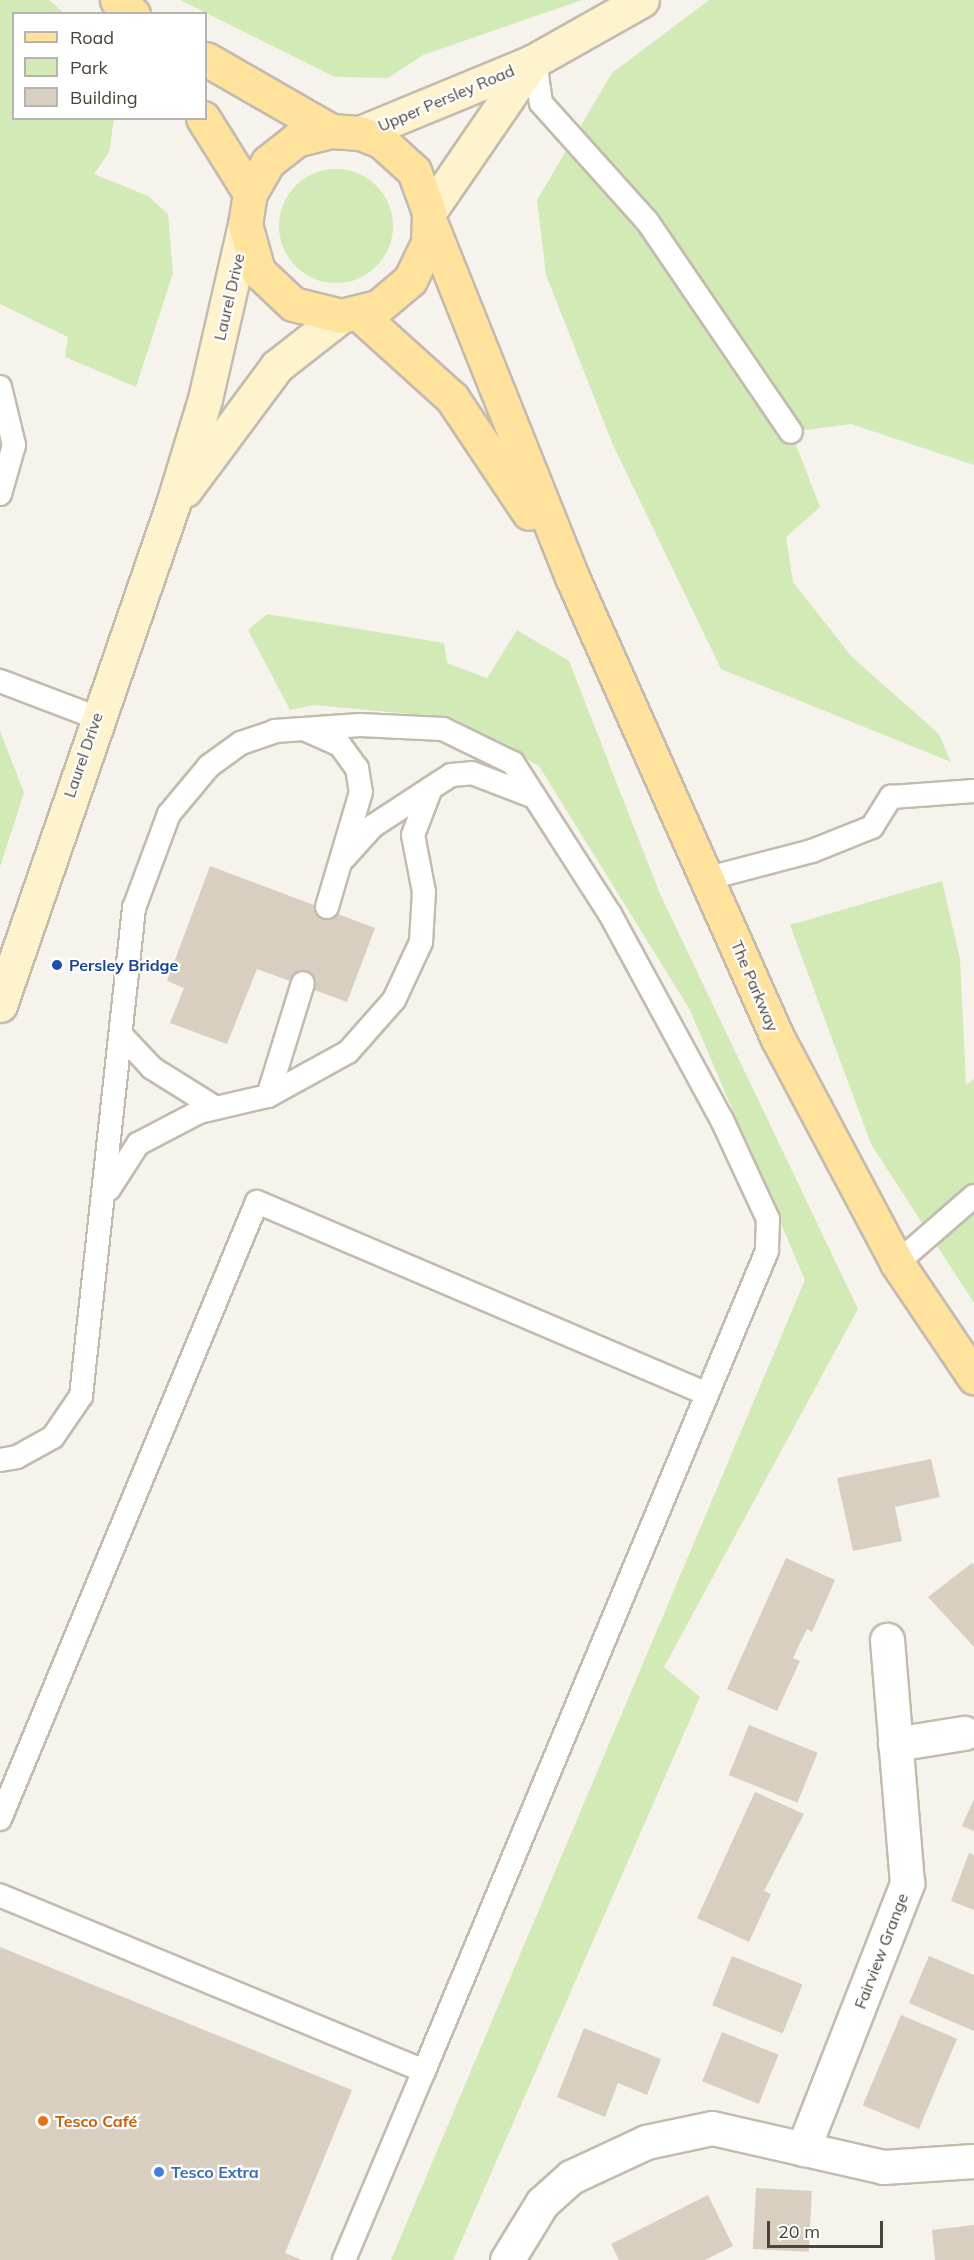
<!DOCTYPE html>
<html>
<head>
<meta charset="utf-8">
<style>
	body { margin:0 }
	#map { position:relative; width:974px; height:2260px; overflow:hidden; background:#f6f3ec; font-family:Mulish,sans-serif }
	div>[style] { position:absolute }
	.green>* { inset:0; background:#d2eab5 }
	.round { border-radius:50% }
	.building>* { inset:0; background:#d8cfc1; transform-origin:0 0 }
	.roads { filter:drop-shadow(2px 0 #c2bbae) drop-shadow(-2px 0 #c2bbae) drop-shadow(0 2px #c2bbae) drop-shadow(0 -2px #c2bbae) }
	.lane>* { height:22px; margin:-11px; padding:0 11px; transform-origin:11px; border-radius:11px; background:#fff }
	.street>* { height:33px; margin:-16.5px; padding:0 16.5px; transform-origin:16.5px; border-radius:16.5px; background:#fff }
	.secondary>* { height:33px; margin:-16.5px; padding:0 16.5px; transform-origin:16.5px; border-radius:16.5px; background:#fff3cd }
	.primary>* { height:33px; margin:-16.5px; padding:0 16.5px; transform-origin:16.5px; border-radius:16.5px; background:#ffe39c }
	.dots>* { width:16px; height:16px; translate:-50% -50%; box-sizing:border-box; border:3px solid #fff; border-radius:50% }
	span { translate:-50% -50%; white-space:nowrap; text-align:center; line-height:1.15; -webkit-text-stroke:4.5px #fff; paint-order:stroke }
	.street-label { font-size:16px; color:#4b4439 }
	.transit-label { font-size:16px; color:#164399; font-weight:700 }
	.left { translate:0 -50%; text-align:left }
	.food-label { font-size:16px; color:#c56008; font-weight:700 }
	.shop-label { font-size:16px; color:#366cbe; font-weight:700 }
	.legend { position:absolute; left:12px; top:12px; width:195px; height:108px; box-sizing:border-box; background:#fff; border:2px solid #b7b4b0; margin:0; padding:8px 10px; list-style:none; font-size:18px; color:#4b4439 }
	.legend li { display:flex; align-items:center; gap:12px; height:30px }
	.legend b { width:30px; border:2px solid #b7b4b0 }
	.scale { position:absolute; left:767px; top:2221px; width:116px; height:27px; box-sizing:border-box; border:3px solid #4b4439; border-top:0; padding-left:8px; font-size:18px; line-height:21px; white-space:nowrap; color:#4b4439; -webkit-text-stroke:4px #fff; paint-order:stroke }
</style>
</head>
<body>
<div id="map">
	<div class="green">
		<div style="clip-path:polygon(0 0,49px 0,64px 13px,14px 14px,14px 118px,114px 119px,109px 152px,94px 174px,148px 196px,168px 214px,173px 273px,136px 387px,65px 357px,68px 337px,0 304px)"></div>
		<div style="clip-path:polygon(180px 0,582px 0,423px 55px,388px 78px,335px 77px)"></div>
		<div style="clip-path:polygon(709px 0,974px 0,974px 465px,851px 424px,791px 432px,820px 507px,786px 537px,793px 582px,852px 657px,939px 734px,951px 762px,721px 669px,613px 445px,546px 275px,537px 200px,612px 73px)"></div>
		<div class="round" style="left:279px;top:169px;width:114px;height:114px"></div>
		<div style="clip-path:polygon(267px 614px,444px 643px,447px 663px,487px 678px,517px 630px,569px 661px,660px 894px,858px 1309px,664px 1667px,700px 1697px,453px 2260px,391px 2260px,805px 1280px,690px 1010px,539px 766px,453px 718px,314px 705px,290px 710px,248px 630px)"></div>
		<div style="clip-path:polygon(0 731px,24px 793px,0 867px)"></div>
		<div style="clip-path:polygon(942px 881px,960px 959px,966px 1085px,974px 1079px,974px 1303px,871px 1144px,790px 925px)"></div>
	</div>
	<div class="building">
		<div style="clip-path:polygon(210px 866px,375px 928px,347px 1002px,257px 969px,227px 1044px,170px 1023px,184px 988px,167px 981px)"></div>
		<div style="clip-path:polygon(931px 1459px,940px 1497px,895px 1507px,902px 1541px,853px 1551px,837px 1478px)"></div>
		<div style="clip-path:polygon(786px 1558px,835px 1580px,812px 1632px,807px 1629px,799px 1645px,793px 1658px,800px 1661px,777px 1711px,727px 1689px)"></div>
		<div style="clip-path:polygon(972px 1563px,974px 1565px,974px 1647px,928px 1597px)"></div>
		<div style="left:749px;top:1725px;width:74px;height:54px;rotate:22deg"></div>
		<div style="clip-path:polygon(755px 1792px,804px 1814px,764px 1891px,771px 1894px,749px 1942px,697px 1918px)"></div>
		<div style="clip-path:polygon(974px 1799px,974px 1831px,962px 1826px)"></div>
		<div style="clip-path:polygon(969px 1853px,974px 1855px,974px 1910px,951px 1901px)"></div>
		<div style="clip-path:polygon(0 1947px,352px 2090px,285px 2253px,302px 2260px,0 2260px)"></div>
		<div style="left:732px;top:1956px;width:76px;height:53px;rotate:22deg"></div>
		<div style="clip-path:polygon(929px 1956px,974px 1975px,974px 2031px,909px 2003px)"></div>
		<div style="left:901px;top:2015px;width:61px;height:98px;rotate:23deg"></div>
		<div style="clip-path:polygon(584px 2028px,661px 2059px,647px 2095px,618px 2083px,605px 2117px,557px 2097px)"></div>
		<div style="left:722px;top:2032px;width:61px;height:53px;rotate:22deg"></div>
		<div style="left:756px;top:2188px;width:56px;height:61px;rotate:3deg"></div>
		<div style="clip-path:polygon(708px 2195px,733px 2246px,705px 2260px,619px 2260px,611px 2244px)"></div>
		<div style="clip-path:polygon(974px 2225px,974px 2260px,935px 2260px,932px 2230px)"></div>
	</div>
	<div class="roads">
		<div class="lane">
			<div style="left:535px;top:61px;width:42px;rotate:81.9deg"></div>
			<div style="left:541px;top:103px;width:159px;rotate:48.1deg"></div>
			<div style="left:647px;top:221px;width:255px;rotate:55.7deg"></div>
			<div style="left:0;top:387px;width:60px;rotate:76.4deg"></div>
			<div style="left:14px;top:445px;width:51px;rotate:105.9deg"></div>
			<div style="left:0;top:681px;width:102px;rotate:20.8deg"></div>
			<div style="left:306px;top:730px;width:37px;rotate:24deg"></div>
			<div style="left:340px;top:745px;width:29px;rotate:54deg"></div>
			<div style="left:357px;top:768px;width:24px;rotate:81deg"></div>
			<div style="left:361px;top:792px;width:120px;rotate:106.5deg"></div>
			<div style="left:344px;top:858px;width:43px;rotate:-47.8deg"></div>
			<div style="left:373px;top:826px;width:69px;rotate:-33.2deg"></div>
			<div style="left:709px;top:878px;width:106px;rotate:-14.7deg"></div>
			<div style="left:812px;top:851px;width:65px;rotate:-21.8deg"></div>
			<div style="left:872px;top:827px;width:36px;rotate:-58deg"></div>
			<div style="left:891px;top:797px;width:83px;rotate:-4.1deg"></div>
			<div style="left:122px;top:1036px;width:44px;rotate:46.8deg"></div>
			<div style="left:152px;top:1068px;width:75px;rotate:32deg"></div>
			<div style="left:268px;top:1096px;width:118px;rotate:-72.8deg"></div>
			<div style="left:109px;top:1189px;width:54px;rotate:-57.2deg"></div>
			<div style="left:138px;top:1144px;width:69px;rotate:-27.7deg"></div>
			<div style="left:199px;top:1112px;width:71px;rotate:-13.1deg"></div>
			<div style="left:268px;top:1096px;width:91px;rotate:-28.8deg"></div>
			<div style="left:348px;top:1052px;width:69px;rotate:-48.5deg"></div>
			<div style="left:394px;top:1000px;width:64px;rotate:-65deg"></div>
			<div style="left:421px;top:942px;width:50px;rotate:-86.6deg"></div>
			<div style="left:424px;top:892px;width:58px;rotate:-100.9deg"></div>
			<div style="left:413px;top:835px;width:50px;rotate:-69deg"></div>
			<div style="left:431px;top:788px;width:24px;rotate:-33deg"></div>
			<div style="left:451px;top:775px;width:21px;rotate:-5deg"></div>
			<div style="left:472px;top:773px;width:64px;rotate:21deg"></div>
			<div style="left:897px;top:1263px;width:102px;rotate:-41deg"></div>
			<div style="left:0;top:1460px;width:17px;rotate:-10deg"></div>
			<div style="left:17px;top:1457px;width:41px;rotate:-29.1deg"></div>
			<div style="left:53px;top:1437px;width:50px;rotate:-55.7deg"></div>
			<div style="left:81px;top:1396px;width:491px;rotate:-83.8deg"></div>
			<div style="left:134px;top:908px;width:100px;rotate:-69.6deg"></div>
			<div style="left:169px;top:814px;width:62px;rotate:-50.2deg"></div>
			<div style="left:209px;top:766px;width:39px;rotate:-36deg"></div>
			<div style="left:241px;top:743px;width:36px;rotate:-19deg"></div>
			<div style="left:275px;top:731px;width:85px;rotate:-4deg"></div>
			<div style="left:360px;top:725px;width:83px;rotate:2.8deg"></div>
			<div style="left:443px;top:729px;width:78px;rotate:25.9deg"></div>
			<div style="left:513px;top:763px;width:179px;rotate:57.3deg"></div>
			<div style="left:610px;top:914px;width:234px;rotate:61.5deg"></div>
			<div style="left:722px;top:1120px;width:109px;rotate:65.1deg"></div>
			<div style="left:768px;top:1219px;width:32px;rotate:92deg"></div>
			<div style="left:767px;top:1251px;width:889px;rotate:112.7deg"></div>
			<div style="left:424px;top:2071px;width:459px;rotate:-157.5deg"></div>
			<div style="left:0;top:1819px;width:668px;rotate:-67.39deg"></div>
			<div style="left:257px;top:1202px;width:489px;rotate:23.1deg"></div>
			<div style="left:344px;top:2260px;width:205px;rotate:-67.1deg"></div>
		</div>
		<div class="street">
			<div style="left:895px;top:1744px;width:70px;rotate:-9.1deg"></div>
			<div style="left:803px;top:2149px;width:286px;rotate:-68.6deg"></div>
			<div style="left:907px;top:1883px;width:244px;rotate:-94.7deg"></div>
			<div style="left:507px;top:2260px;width:67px;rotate:-58.4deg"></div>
			<div style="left:542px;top:2203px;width:39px;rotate:-42deg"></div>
			<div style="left:571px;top:2177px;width:83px;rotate:-25deg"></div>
			<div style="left:646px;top:2142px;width:67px;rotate:-12deg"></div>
			<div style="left:712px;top:2128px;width:175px;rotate:12.8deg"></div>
			<div style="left:883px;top:2167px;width:91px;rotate:-3.8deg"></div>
		</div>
		<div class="secondary">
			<div style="left:360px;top:133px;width:186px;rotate:-22.4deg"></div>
			<div style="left:532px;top:62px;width:126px;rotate:-29.4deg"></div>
			<div style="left:429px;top:212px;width:182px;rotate:-55.5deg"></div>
			<div style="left:185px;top:490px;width:154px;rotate:-53.4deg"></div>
			<div style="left:277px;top:366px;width:81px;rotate:-38deg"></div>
			<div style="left:0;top:1005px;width:527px;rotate:-70.95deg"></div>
			<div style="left:172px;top:507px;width:113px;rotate:-73deg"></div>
			<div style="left:205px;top:399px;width:180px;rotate:-77.1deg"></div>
		</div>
		<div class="primary">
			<div style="left:117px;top:0;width:21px;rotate:41deg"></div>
			<div style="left:206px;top:59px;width:144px;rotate:29.9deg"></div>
			<div style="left:203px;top:118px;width:89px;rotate:57.9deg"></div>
			<div style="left:250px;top:193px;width:31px;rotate:99deg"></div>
			<div style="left:245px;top:224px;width:49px;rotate:74.5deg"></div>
			<div style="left:258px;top:271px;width:48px;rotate:43.3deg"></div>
			<div style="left:293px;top:304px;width:49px;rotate:14deg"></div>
			<div style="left:341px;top:316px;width:38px;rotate:-14deg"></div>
			<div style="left:378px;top:307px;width:42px;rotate:-40.2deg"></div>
			<div style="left:410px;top:280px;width:41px;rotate:-64.1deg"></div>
			<div style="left:428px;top:243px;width:31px;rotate:-88deg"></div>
			<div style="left:429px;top:212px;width:44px;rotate:-110.1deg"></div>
			<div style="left:414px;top:171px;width:45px;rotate:-137.7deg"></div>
			<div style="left:381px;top:141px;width:22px;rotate:-159deg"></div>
			<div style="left:360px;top:133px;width:29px;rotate:-176deg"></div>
			<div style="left:331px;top:131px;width:36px;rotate:166deg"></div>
			<div style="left:296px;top:140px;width:36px;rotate:142deg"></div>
			<div style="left:268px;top:162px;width:36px;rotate:120deg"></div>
			<div style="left:430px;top:222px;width:382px;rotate:68.2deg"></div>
			<div style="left:572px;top:577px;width:504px;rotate:65.98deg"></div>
			<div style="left:777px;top:1037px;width:256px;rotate:62deg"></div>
			<div style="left:897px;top:1263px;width:138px;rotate:56deg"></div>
			<div style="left:358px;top:313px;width:127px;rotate:42.1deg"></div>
			<div style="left:452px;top:398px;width:138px;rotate:56.2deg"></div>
		</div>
	</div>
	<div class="dots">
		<div style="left:57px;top:965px;background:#1a4fb4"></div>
		<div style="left:43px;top:2121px;background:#e8710a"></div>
		<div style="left:159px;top:2172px;background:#3f7fe0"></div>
	</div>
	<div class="street-label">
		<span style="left:446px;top:98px;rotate:-23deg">Upper Persley Road</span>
		<span style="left:229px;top:297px;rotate:-77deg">Laurel Drive</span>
		<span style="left:83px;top:755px;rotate:-71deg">Laurel Drive</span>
		<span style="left:755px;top:986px;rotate:67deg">The Parkway</span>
		<span style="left:881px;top:1951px;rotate:-69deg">Fairview Grange</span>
	</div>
	<div class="transit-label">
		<span class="left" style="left:69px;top:965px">Persley Bridge</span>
	</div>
	<div class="food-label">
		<span class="left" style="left:55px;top:2121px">Tesco Café</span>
	</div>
	<div class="shop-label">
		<span class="left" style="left:171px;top:2172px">Tesco Extra</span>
	</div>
	<ul class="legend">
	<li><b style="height:8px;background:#ffe39c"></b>Road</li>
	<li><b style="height:16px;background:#d2eab5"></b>Park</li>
	<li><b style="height:16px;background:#d8cfc1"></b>Building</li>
	</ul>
	<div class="scale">20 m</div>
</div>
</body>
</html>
